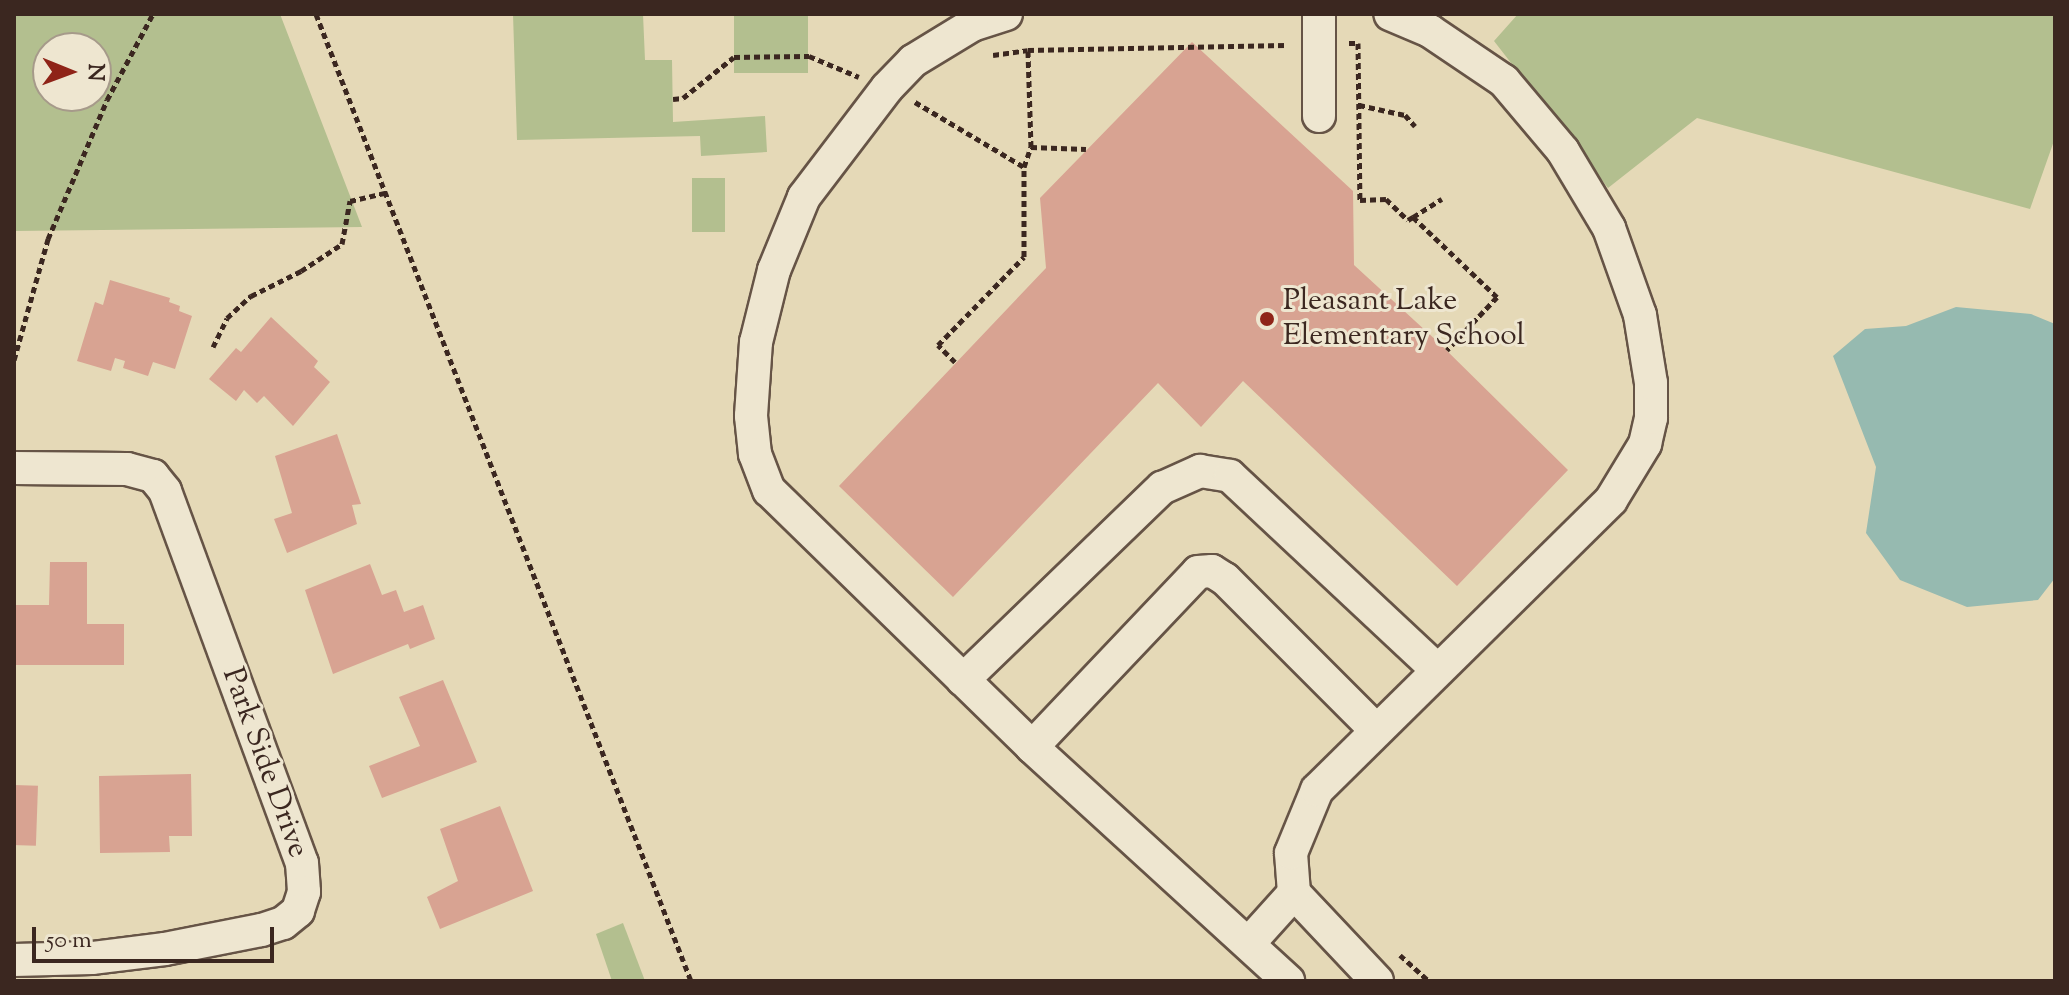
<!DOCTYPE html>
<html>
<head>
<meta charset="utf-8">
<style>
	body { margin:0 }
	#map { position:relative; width:2069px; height:995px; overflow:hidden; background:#e5d9b7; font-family:"Sorts Mill Goudy",serif }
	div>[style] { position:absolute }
	.green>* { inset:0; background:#b3bf8f; transform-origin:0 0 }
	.water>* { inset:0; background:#96bab0 }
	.building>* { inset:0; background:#d8a392; transform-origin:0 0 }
	.path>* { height:5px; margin-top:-2.5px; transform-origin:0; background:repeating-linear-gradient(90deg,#3b2720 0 6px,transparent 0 10px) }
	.roads { filter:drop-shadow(2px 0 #665446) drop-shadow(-2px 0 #665446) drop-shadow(0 2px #665446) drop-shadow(0 -2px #665446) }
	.minor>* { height:32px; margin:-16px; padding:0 16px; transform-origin:16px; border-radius:16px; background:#eee6d0 }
	.dots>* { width:22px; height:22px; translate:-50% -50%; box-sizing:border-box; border:4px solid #eee6d0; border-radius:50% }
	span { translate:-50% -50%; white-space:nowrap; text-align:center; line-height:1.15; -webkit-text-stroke:6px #eee6d0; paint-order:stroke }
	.poi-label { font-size:30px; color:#3b2720 }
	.left { translate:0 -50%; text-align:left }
	.street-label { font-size:30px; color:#3b2720 }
	.frame { position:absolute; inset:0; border:16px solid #3b2720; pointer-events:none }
	.north { position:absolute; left:32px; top:32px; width:80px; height:80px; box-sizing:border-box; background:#eee6d0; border:2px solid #a69a8a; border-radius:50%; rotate:91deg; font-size:22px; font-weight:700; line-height:32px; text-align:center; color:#3b2720 }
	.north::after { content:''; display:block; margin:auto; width:28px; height:36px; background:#8f2418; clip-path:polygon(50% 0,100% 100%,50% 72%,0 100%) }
	.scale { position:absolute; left:32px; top:927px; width:242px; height:36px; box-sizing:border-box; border:4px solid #3b2720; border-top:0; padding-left:10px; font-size:24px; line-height:28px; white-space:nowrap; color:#3b2720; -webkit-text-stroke:6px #eee6d0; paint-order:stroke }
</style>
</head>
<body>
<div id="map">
	<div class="green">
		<div style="clip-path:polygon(evenodd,14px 14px,280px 14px,362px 227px,14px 231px,14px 14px,96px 48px,96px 96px,48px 96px,48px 48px,96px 48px)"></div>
		<div style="clip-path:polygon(513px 14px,643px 14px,645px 60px,672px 60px,673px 122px,765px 116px,767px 152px,701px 156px,700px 136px,517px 140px)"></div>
		<div style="left:734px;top:14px;width:74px;height:59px"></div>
		<div style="clip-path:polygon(1518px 14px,2055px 14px,2055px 138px,2030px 209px,1697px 118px,1608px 188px,1494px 41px)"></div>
		<div style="left:692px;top:178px;width:33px;height:54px"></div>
		<div style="clip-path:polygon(623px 923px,645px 981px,612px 981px,596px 934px)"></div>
	</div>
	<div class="water">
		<div style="clip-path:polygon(1956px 307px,2031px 314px,2055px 324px,2055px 578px,2038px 600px,1967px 607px,1900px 580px,1866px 533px,1876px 467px,1833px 356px,1865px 329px,1906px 326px)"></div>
	</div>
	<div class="building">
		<div style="clip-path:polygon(1192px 42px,1353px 191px,1354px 265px,1439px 343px,1568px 470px,1457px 586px,1243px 381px,1201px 427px,1158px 383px,953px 597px,839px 486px,1046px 268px,1040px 198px)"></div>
		<div style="clip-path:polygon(110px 280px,170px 298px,169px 302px,180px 306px,179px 311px,192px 316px,175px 369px,153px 362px,148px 376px,123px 368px,125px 361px,115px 358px,111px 371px,77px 361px,95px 302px,103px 305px)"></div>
		<div style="clip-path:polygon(271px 317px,318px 361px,314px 367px,330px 382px,293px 426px,264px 396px,257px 403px,244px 390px,236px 401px,209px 379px,236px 348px,241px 352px)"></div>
		<div style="clip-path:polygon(337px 434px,361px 504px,352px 505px,357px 524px,287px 553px,274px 519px,292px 513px,275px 456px)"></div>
		<div style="clip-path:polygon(50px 562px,87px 562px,87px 624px,124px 624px,124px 665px,14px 665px,14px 605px,49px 605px)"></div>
		<div style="clip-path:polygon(370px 564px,382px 595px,396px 590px,404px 612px,423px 605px,435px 639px,410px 649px,408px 644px,333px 674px,305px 590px)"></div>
		<div style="clip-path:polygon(443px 680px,477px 762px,382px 798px,369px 766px,420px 746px,399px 697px)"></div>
		<div style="clip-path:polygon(191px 774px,192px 836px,169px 836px,170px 852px,100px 853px,99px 776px)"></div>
		<div style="left:14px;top:785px;width:24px;height:60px;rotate:2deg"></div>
		<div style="clip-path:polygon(500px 806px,533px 891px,440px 929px,427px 897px,458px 881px,440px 829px)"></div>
	</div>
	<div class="path">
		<div style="left:316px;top:14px;width:1037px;rotate:68.8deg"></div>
		<div style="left:1349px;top:43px;width:9px"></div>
		<div style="left:1358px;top:43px;width:157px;rotate:89.3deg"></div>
		<div style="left:1360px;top:200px;width:26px;rotate:-2deg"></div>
		<div style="left:1386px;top:199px;width:30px;rotate:44deg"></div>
		<div style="left:1408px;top:220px;width:6px;rotate:-31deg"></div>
		<div style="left:1413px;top:217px;width:116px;rotate:43.6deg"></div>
		<div style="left:1497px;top:297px;width:73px;rotate:133.3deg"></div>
		<div style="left:993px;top:55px;width:35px;rotate:-8deg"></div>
		<div style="left:1028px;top:50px;width:259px;rotate:-1.1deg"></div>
		<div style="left:673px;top:99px;width:10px;rotate:-6deg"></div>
		<div style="left:683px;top:98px;width:65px;rotate:-38.8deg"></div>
		<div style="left:734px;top:57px;width:75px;rotate:-0.8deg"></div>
		<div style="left:809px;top:56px;width:54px;rotate:22.8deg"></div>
		<div style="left:915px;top:102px;width:127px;rotate:30.8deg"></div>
		<div style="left:1359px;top:105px;width:47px;rotate:12.3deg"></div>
		<div style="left:1405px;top:115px;width:15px;rotate:48deg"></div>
		<div style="left:1031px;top:147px;width:55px;rotate:2.1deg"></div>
		<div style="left:1413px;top:217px;width:34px;rotate:-32deg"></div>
		<div style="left:213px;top:347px;width:32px;rotate:-64deg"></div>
		<div style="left:227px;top:318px;width:33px;rotate:-43deg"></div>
		<div style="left:251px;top:296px;width:56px;rotate:-26.6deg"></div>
		<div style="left:301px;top:271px;width:49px;rotate:-33.4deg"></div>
		<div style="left:342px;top:244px;width:44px;rotate:-79.5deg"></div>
		<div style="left:350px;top:201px;width:37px;rotate:-13deg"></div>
		<div style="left:14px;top:360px;width:126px;rotate:-74.3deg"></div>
		<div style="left:48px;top:239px;width:151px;rotate:-67deg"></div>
		<div style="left:107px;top:100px;width:98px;rotate:-61.9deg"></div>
		<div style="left:955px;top:362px;width:24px;rotate:-135deg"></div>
		<div style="left:938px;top:345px;width:123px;rotate:-45.7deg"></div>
		<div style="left:1024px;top:257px;width:90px;rotate:-90deg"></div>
		<div style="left:1024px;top:167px;width:21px;rotate:-71deg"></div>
		<div style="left:1031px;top:147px;width:97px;rotate:-91.8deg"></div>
		<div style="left:1400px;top:955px;width:39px;rotate:42deg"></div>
	</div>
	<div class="roads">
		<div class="minor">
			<div style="left:1006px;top:14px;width:36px;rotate:162deg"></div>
			<div style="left:972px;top:25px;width:69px;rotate:148.6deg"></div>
			<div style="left:913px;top:61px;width:37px;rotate:134deg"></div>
			<div style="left:887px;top:88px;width:137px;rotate:127.3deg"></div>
			<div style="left:804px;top:197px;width:79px;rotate:112.3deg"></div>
			<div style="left:774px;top:270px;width:74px;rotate:104deg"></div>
			<div style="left:756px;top:342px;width:74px;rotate:93.9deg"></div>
			<div style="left:751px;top:416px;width:38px;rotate:84deg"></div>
			<div style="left:755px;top:454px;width:39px;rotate:69deg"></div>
			<div style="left:769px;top:490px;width:368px;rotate:44.3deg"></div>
			<div style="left:1032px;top:747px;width:347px;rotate:42.4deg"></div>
			<div style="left:1319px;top:14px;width:102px;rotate:90deg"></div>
			<div style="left:14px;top:468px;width:113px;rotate:0.5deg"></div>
			<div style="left:127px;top:469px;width:27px;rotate:15deg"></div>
			<div style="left:153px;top:476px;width:19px;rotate:51deg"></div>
			<div style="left:165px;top:491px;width:396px;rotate:69.8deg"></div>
			<div style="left:302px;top:863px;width:29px;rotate:86deg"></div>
			<div style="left:304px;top:892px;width:20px;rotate:108deg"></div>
			<div style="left:298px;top:911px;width:19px;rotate:141deg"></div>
			<div style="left:283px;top:923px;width:23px;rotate:162deg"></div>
			<div style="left:261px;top:930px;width:98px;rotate:168.8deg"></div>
			<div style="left:165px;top:949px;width:74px;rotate:173deg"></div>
			<div style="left:92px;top:958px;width:78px;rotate:178.5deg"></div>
			<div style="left:963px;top:680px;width:277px;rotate:-44deg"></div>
			<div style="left:1162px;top:488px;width:42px;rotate:-24.1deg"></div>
			<div style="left:1200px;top:471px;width:30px;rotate:9deg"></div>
			<div style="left:1230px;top:476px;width:282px;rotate:43.1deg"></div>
			<div style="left:1032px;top:747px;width:241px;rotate:-46.5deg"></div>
			<div style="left:1198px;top:572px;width:14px;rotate:-4deg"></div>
			<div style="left:1212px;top:571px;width:15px;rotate:32deg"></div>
			<div style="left:1225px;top:579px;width:214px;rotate:45deg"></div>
			<div style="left:1249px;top:943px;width:67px;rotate:-48deg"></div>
			<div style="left:1377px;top:981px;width:121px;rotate:-133.3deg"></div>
			<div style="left:1294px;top:893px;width:40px;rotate:-94.3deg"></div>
			<div style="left:1291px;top:853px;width:68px;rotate:-67.6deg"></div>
			<div style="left:1317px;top:790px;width:413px;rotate:-44.6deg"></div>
			<div style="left:1611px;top:500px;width:66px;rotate:-58.7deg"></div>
			<div style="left:1645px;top:444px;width:27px;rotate:-77deg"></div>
			<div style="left:1651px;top:418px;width:35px;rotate:-90deg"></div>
			<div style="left:1651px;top:383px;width:69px;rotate:-99.2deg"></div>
			<div style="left:1640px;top:315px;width:92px;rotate:-109.6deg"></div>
			<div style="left:1609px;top:228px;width:90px;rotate:-120.9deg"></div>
			<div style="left:1563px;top:151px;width:92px;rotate:-130.1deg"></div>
			<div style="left:1504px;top:81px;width:89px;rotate:-146deg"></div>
			<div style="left:1430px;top:31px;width:43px;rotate:-157deg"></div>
		</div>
	</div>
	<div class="dots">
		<div style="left:1267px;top:319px;background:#8f2418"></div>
	</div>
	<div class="poi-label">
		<span class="left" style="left:1283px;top:319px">Pleasant Lake<br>Elementary School</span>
	</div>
	<div class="street-label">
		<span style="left:264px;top:763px;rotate:70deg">Park Side Drive</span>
	</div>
	<div class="frame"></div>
	<div class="north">N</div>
	<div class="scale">50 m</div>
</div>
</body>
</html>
